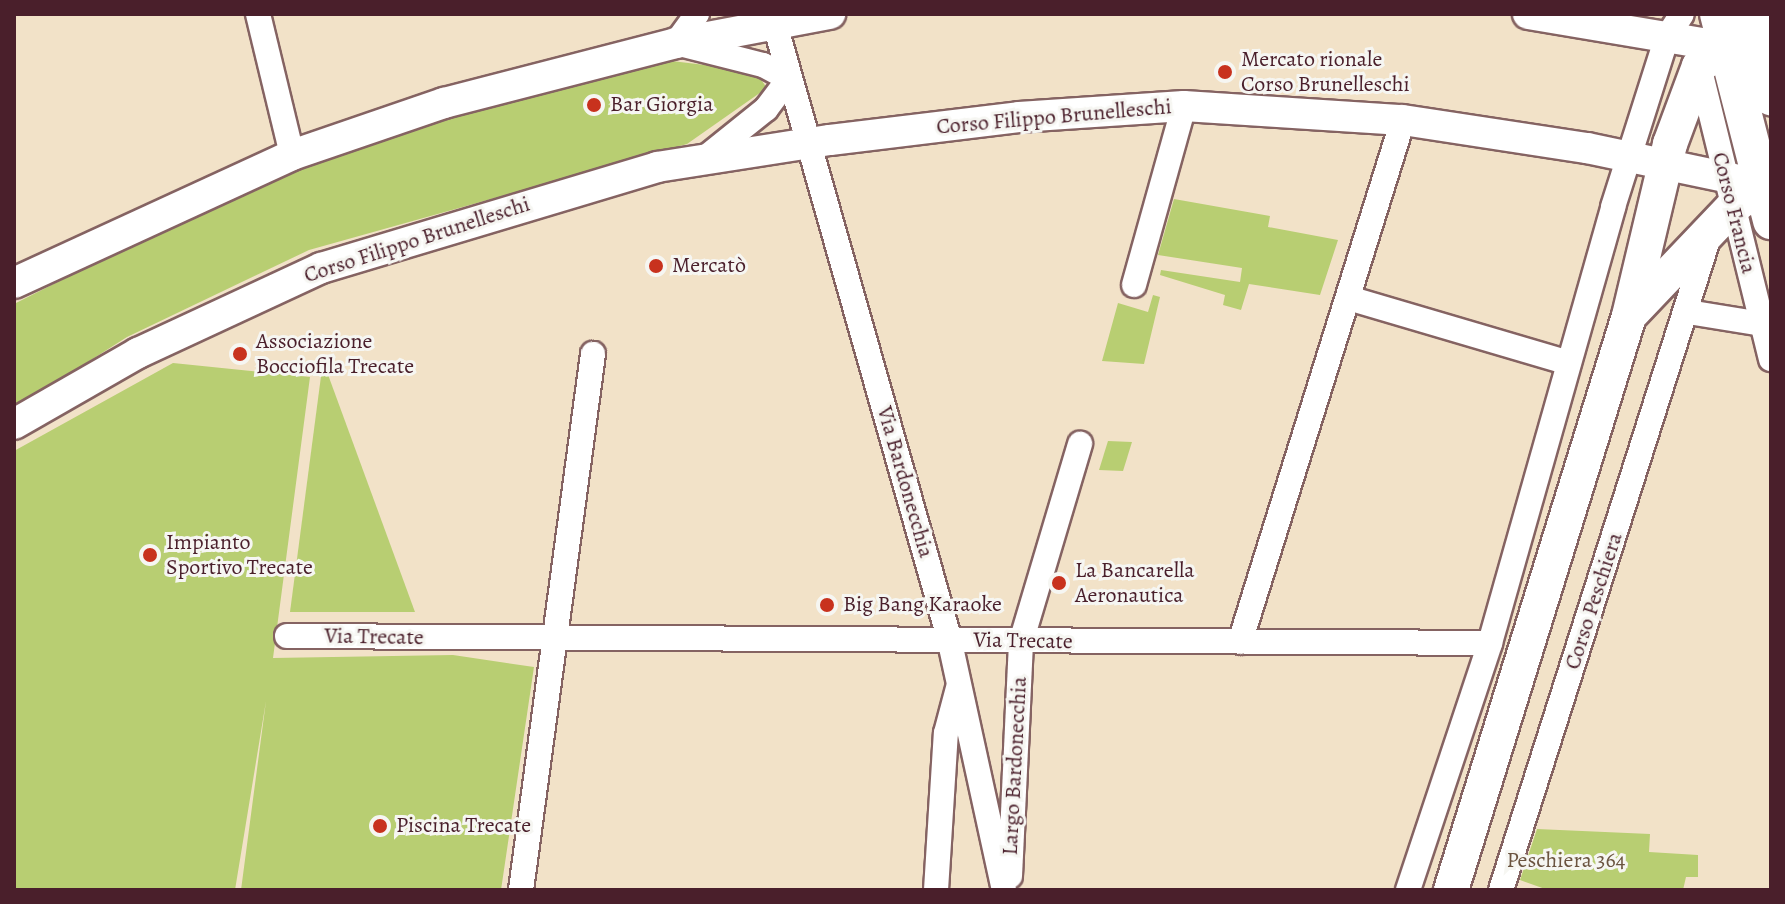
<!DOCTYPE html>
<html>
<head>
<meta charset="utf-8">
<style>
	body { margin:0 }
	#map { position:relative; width:1785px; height:904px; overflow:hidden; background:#f2e2c8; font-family:Alegreya,serif }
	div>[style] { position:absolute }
	.green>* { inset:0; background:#b8ce72 }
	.roads { filter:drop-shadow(2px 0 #856362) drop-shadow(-2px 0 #856362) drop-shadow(0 2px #856362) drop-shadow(0 -2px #856362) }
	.minor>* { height:24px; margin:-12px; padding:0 12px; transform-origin:12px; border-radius:12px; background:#fff }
	.tertiary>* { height:30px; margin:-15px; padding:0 15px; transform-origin:15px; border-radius:15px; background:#fff }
	.secondary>* { height:34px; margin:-17px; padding:0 17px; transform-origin:17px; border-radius:17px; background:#fff }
	.primary>* { height:36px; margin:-18px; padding:0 18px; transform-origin:18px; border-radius:18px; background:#fff }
	.dots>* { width:22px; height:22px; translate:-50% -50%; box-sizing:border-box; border:4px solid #f6f6f2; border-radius:50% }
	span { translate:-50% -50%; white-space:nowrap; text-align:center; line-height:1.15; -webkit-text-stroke:6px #f6f6f2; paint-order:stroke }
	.poi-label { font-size:22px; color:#4a1f2b }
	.left { translate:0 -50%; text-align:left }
	.street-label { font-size:22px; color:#4a1f2b }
	.park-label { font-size:22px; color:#6b5440 }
	.frame { position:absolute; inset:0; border:16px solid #4a1f2b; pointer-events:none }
</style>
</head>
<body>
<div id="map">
	<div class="green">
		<div style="clip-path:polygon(655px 59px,755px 71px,767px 88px,687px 144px,309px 250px,127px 337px,14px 409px,14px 304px,288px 166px)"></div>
		<div style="clip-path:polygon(1174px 199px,1270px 216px,1268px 227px,1338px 240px,1320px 295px,1249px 284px,1241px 310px,1223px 305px,1225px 295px,1160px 275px,1161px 270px,1240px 282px,1242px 268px,1158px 255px)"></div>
		<div style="clip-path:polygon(1153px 295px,1160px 297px,1144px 364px,1102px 361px,1118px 303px,1148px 312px)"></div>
		<div style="clip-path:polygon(323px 361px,415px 612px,290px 612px)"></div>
		<div style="clip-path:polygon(173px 363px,310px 377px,273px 658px,453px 655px,534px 667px,501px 890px,241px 890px,266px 701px,235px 890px,14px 890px,14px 451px)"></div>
		<div style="clip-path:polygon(1108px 441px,1132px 442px,1123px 471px,1099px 470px)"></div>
		<div style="clip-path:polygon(1537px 829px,1650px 834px,1649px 852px,1698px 855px,1698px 877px,1686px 877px,1683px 890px,1548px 890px,1520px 880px)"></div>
	</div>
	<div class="roads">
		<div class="minor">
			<div style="left:258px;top:14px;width:145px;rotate:76.4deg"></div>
			<div style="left:697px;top:14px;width:36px;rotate:126deg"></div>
			<div style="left:676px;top:43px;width:90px;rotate:14.2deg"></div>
			<div style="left:763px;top:65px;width:30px;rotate:28deg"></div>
			<div style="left:772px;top:14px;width:649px;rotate:74.16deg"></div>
			<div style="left:949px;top:638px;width:258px;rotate:77.7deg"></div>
			<div style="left:1699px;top:66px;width:302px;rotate:76.2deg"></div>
			<div style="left:706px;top:157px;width:77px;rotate:-38.7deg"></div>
			<div style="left:766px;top:109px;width:38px;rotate:-53deg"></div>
			<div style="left:1134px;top:285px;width:186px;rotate:-74.4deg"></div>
			<div style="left:1348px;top:298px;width:230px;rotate:16.4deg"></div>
			<div style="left:1688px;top:312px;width:75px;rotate:9.2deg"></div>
			<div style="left:287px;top:636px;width:1203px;rotate:0.33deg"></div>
			<div style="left:1240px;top:642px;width:547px;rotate:-72.66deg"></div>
			<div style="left:1010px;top:876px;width:234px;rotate:-87.3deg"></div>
			<div style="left:1021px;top:642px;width:207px;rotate:-73.4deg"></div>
			<div style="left:521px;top:890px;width:541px;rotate:-82.35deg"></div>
			<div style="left:936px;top:890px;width:157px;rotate:-86.4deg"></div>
			<div style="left:946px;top:733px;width:47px;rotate:-75.1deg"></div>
			<div style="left:1408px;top:890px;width:260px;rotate:-71.6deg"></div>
			<div style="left:1490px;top:643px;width:453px;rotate:-74.2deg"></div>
			<div style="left:1613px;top:207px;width:178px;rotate:-72.4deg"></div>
			<div style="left:1667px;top:37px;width:27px;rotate:-57deg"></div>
			<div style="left:1501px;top:890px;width:689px;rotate:-72.35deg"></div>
		</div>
		<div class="tertiary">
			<div style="left:1528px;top:14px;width:201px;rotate:9.5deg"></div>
			<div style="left:14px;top:283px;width:306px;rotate:-24.7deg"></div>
			<div style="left:292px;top:155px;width:161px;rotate:-18.9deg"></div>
			<div style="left:444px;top:103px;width:240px;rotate:-14.5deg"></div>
			<div style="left:676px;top:43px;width:157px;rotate:-10.7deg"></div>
			<div style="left:14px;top:424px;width:143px;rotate:-29.8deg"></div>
			<div style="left:138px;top:353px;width:202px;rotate:-24.9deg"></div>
			<div style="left:321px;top:268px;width:351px;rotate:-16.7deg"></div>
			<div style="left:657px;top:167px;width:175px;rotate:-8.9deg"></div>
			<div style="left:830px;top:140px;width:190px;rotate:-6.9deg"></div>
			<div style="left:1019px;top:117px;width:165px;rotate:-3.8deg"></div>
			<div style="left:1184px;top:106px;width:219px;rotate:3.7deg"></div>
			<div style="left:1403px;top:120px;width:186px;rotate:8.7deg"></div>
			<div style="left:1587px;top:148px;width:179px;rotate:11.9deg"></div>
		</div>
		<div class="secondary">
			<div style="left:1629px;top:316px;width:149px;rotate:-46.4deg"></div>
			<div style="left:1732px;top:208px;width:38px;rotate:-37deg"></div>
			<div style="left:1762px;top:185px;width:9px;rotate:6deg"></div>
			<div style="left:1451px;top:890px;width:601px;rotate:-72.77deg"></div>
			<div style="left:1629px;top:316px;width:177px;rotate:-76.6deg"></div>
			<div style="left:1670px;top:144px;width:83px;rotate:-69.6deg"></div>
			<div style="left:1699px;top:66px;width:33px;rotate:-35deg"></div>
			<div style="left:1726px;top:47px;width:25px;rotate:11deg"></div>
		</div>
		<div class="primary">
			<div style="left:1718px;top:14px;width:214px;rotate:75.6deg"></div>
			<div style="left:1750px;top:14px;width:86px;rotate:75.8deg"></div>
		</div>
	</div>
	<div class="dots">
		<div style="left:1225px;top:72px;background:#c8321e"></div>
		<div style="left:594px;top:105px;background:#c8321e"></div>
		<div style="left:656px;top:266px;background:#c8321e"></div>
		<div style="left:240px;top:354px;background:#c8321e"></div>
		<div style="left:150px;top:555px;background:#c8321e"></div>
		<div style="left:1059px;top:583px;background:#c8321e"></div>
		<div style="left:827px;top:605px;background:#c8321e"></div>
		<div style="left:380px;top:826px;background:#c8321e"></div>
	</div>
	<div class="poi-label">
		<span class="left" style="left:1241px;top:72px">Mercato rionale<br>Corso Brunelleschi</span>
		<span class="left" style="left:610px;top:105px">Bar Giorgia</span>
		<span class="left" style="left:672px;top:266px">Mercatò</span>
		<span class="left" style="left:256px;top:354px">Associazione<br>Bocciofila Trecate</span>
		<span class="left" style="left:166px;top:555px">Impianto<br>Sportivo Trecate</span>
		<span class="left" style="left:1075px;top:583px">La Bancarella<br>Aeronautica</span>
		<span class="left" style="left:843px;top:605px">Big Bang Karaoke</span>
		<span class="left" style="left:396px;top:826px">Piscina Trecate</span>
	</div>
	<div class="street-label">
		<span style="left:1054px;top:117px;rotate:-5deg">Corso Filippo Brunelleschi</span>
		<span style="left:1734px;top:213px;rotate:76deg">Corso Francia</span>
		<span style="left:417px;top:240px;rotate:-18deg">Corso Filippo Brunelleschi</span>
		<span style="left:905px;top:482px;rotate:74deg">Via Bardonecchia</span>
		<span style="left:1594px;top:601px;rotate:-72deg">Corso Peschiera</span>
		<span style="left:374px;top:637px;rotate:1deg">Via Trecate</span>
		<span style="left:1023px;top:641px;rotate:1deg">Via Trecate</span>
		<span style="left:1015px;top:766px;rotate:-87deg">Largo Bardonecchia</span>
	</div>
	<div class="park-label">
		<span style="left:1566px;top:861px">Peschiera 364</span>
	</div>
	<div class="frame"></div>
</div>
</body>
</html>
